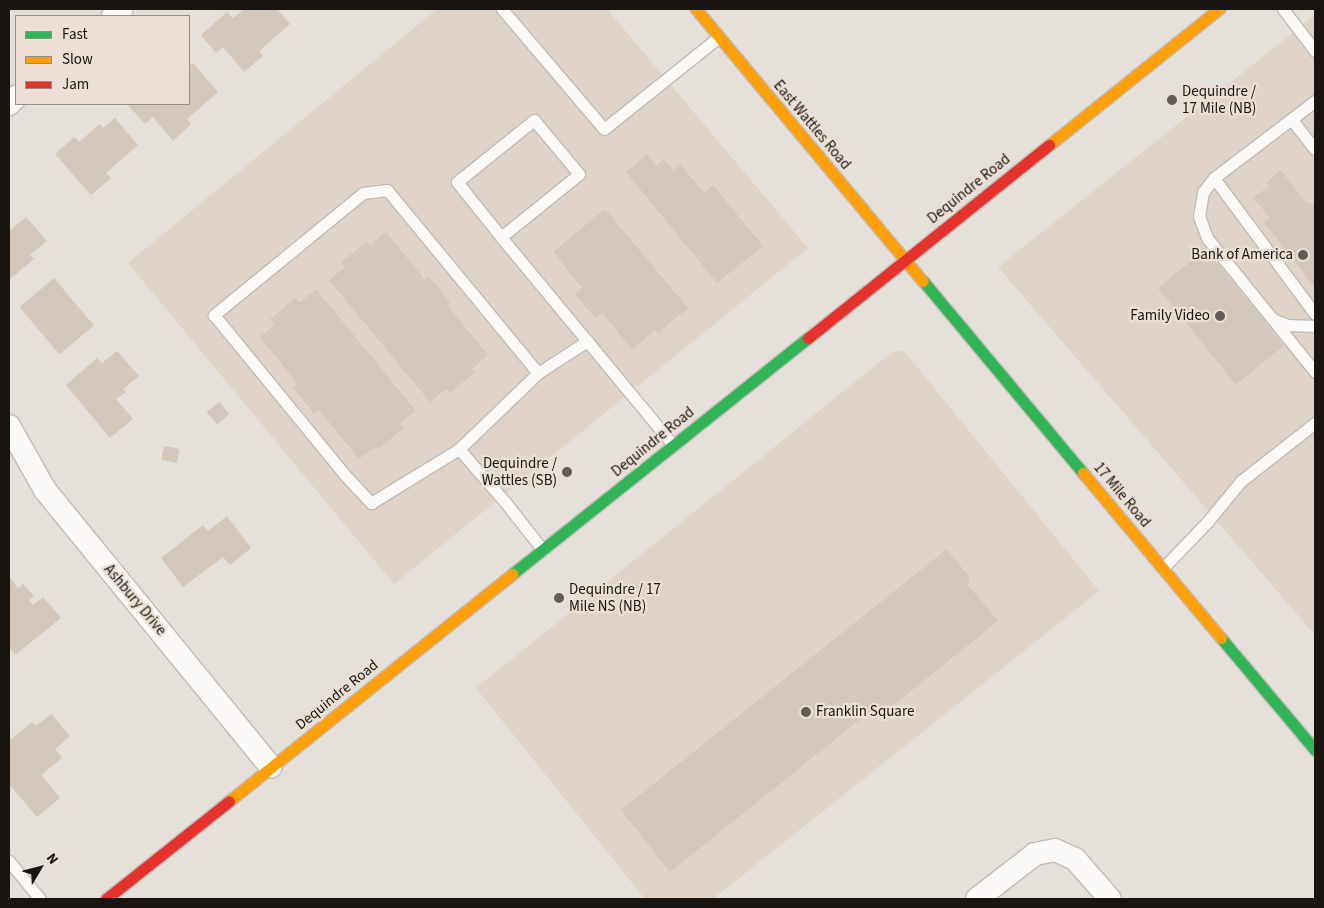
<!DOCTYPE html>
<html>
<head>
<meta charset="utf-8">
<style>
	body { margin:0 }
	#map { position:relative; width:1324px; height:908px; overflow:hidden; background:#e6e0da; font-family:"Source Sans 3",sans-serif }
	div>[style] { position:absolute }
	.built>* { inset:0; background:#e0d3c8 }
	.building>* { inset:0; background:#d4c7bb; transform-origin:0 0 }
	.roads { filter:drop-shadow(1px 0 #c1bcb7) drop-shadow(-1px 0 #c1bcb7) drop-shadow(0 1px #c1bcb7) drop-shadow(0 -1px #c1bcb7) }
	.lane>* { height:11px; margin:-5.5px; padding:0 5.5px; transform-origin:5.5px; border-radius:5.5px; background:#fbfaf9 }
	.street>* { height:22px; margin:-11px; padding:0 11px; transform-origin:11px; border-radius:11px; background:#fbfaf9 }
	.fast>* { height:11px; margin:-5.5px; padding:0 5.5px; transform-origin:5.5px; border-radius:5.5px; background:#30b455 }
	.slow>* { height:11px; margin:-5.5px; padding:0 5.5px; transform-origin:5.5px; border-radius:5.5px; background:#ff9f0a }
	.jam>* { height:11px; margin:-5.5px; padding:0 5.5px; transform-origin:5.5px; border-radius:5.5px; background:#e5322d }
	.dots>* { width:14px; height:14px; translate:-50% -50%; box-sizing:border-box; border:2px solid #ecdfd4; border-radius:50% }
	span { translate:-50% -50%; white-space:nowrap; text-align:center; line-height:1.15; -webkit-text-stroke:4.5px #ecdfd4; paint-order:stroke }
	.poi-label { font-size:15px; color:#191511 }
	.left { translate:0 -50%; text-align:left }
	.right { translate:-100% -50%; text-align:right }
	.street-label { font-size:15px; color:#191511 }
	.frame { position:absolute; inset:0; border:10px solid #191511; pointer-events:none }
	.legend { position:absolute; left:15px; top:15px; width:175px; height:90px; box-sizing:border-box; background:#ecdfd4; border:1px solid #988e86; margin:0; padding:6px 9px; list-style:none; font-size:15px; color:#191511 }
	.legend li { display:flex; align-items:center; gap:10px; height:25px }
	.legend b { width:25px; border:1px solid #988e86 }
	.north { position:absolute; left:15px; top:843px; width:50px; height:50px; -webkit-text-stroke:4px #ecdfd4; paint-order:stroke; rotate:53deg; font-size:14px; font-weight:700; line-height:20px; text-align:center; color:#191511 }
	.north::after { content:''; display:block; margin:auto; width:18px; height:22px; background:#191511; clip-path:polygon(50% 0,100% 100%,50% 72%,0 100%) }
</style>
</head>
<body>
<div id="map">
	<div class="built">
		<div style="clip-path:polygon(437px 9px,607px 9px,808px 248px,394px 584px,128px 263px)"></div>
		<div style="clip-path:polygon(1315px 15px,1315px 635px,998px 267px)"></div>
		<div style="clip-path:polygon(904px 351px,1099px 591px,713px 899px,645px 899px,476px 688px,892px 352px)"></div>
	</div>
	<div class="building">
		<div style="clip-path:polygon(244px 9px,277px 9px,290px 24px,259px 51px,263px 56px,244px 72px,223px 47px,216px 53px,201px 35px,227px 12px,233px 18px)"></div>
		<div style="clip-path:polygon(193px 63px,218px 92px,187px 119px,191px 124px,173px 141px,153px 117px,145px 124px,127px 104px,189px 104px,189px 66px)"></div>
		<div style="clip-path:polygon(115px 118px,138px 145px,106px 173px,111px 178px,91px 195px,55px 154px,74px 137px,79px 142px,100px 124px,103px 128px)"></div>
		<div style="clip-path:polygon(647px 154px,656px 166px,664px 159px,673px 170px,680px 164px,704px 193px,713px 185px,763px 246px,717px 283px,626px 172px)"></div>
		<div style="clip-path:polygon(1281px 170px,1304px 200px,1315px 207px,1315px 288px,1264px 222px,1270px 218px,1253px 197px,1269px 187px,1266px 183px)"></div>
		<div style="clip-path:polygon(605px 209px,688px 308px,658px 333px,655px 330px,632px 349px,602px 313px,595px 318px,575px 294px,582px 288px,553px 252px)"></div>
		<div style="clip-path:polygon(26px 217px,47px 241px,30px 255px,34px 259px,9px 280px,9px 231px)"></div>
		<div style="clip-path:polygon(386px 232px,425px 280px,429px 277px,450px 302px,447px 305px,488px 355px,472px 369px,475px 372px,450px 393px,446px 389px,430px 402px,329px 280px,345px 267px,341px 262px,367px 242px,370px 245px)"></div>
		<div style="left:1206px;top:249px;width:124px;height:62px;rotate:51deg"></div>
		<div style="left:54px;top:278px;width:62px;height:45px;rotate:50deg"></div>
		<div style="clip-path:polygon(316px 289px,416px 411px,400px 423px,404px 428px,378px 449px,376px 446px,359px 459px,319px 410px,314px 413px,293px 388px,298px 384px,260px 337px,274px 325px,270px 319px,295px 298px,299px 303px)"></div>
		<div style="clip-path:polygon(117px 351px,139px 376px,123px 389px,126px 392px,116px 399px,133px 419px,110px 438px,66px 385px,97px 358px,102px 363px)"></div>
		<div style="left:219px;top:402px;width:16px;height:16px;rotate:50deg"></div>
		<div style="left:164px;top:446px;width:16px;height:14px;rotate:11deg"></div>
		<div style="clip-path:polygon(227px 516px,251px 548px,230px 565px,223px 557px,183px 587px,161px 558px,203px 525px,208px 531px)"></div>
		<div style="clip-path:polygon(947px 549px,970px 578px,968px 585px,998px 621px,880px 716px,873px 709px,670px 872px,621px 810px)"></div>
		<div style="clip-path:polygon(9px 576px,18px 588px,23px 584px,34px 596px,29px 600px,33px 605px,43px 597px,61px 618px,15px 655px,9px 647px)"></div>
		<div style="clip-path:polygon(51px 714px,70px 736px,55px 749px,62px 758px,41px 775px,60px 798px,37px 817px,9px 784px,9px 741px,32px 722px,36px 726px)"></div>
	</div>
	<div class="roads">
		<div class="lane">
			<div style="left:502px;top:9px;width:157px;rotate:49.6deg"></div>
			<div style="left:604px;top:129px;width:147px;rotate:-38.7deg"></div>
			<div style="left:1283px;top:9px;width:53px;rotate:52.7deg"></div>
			<div style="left:1315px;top:101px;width:127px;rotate:142.7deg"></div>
			<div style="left:1214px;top:178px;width:18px;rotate:128deg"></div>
			<div style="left:1203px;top:192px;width:24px;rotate:99deg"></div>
			<div style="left:1199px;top:216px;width:23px;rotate:70deg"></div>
			<div style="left:1207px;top:238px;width:172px;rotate:51.1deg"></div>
			<div style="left:1292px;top:120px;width:37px;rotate:52deg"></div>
			<div style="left:1214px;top:178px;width:169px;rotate:53.4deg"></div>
			<div style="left:501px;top:237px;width:100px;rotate:-38.9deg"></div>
			<div style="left:579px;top:174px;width:70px;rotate:-129.8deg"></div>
			<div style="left:534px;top:120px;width:99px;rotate:141.2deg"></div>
			<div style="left:457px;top:182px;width:70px;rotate:51.3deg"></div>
			<div style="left:501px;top:237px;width:270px;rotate:50.4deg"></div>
			<div style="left:1273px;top:319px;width:15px;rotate:23deg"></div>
			<div style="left:1287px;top:325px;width:28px;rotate:2deg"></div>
			<div style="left:538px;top:373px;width:59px;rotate:-33.1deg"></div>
			<div style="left:459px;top:449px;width:110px;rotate:-43.9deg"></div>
			<div style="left:538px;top:373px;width:237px;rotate:-129.5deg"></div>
			<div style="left:387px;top:190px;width:24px;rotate:173deg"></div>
			<div style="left:363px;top:193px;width:193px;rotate:140.7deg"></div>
			<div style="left:214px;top:315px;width:205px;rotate:50.7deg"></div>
			<div style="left:344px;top:474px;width:40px;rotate:47deg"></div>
			<div style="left:371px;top:503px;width:103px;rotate:-31.5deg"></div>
			<div style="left:459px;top:449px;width:70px;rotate:49deg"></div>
			<div style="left:505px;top:502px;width:60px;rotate:51.8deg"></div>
			<div style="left:1163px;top:568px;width:65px;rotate:-46.2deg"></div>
			<div style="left:1208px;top:521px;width:52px;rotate:-50.5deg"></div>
			<div style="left:1241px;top:481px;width:94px;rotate:-38.1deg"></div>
			<div style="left:9px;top:861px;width:49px;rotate:50.8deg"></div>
		</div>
		<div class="street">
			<div style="left:113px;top:16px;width:11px;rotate:-38deg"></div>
			<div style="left:9px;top:104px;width:10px;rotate:-45deg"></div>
			<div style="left:9px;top:426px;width:73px;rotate:60.6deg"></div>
			<div style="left:45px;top:490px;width:357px;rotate:50.8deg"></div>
			<div style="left:977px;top:899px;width:73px;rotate:-37.8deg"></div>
			<div style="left:1035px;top:854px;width:20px;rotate:-11deg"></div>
			<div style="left:1055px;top:850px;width:22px;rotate:24deg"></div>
			<div style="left:1075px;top:859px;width:53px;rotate:48.8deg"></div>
		</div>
		<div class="fast">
			<div style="left:923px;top:281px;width:250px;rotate:50.2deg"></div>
			<div style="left:512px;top:574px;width:379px;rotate:-38.6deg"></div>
			<div style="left:1221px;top:638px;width:146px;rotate:50deg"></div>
		</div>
		<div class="slow">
			<div style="left:696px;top:9px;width:354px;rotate:50.2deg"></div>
			<div style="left:1049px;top:145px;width:218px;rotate:-38.7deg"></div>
			<div style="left:1083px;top:473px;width:215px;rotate:50.1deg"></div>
			<div style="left:229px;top:801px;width:363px;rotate:-38.7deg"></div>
		</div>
		<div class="jam">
			<div style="left:808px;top:338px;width:309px;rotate:-38.7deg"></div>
			<div style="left:106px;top:899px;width:157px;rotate:-38.5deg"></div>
		</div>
	</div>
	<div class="dots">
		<div style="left:1172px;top:100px;background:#615c57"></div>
		<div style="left:1303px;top:255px;background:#615c57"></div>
		<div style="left:1220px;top:316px;background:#615c57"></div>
		<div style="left:567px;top:472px;background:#615c57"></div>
		<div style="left:559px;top:598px;background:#615c57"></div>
		<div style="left:806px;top:712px;background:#615c57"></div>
	</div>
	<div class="poi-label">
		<span class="left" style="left:1182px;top:100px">Dequindre /<br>17 Mile (NB)</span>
		<span class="right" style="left:1293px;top:255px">Bank of America</span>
		<span class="right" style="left:1210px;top:316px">Family Video</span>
		<span class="right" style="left:557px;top:472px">Dequindre /<br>Wattles (SB)</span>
		<span class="left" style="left:569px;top:598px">Dequindre / 17<br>Mile NS (NB)</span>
		<span class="left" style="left:816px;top:712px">Franklin Square</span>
	</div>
	<div class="street-label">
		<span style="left:812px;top:125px;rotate:50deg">East Wattles Road</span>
		<span style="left:969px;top:189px;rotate:-39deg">Dequindre Road</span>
		<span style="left:653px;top:442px;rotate:-39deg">Dequindre Road</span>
		<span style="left:1122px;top:495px;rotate:50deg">17 Mile Road</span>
		<span style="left:135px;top:600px;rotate:50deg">Ashbury Drive</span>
		<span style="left:337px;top:695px;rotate:-39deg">Dequindre Road</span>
	</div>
	<div class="frame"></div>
	<ul class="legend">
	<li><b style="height:6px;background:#30b455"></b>Fast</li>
	<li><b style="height:6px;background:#ff9f0a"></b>Slow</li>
	<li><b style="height:6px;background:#e5322d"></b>Jam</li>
	</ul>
	<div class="north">N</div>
</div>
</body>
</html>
